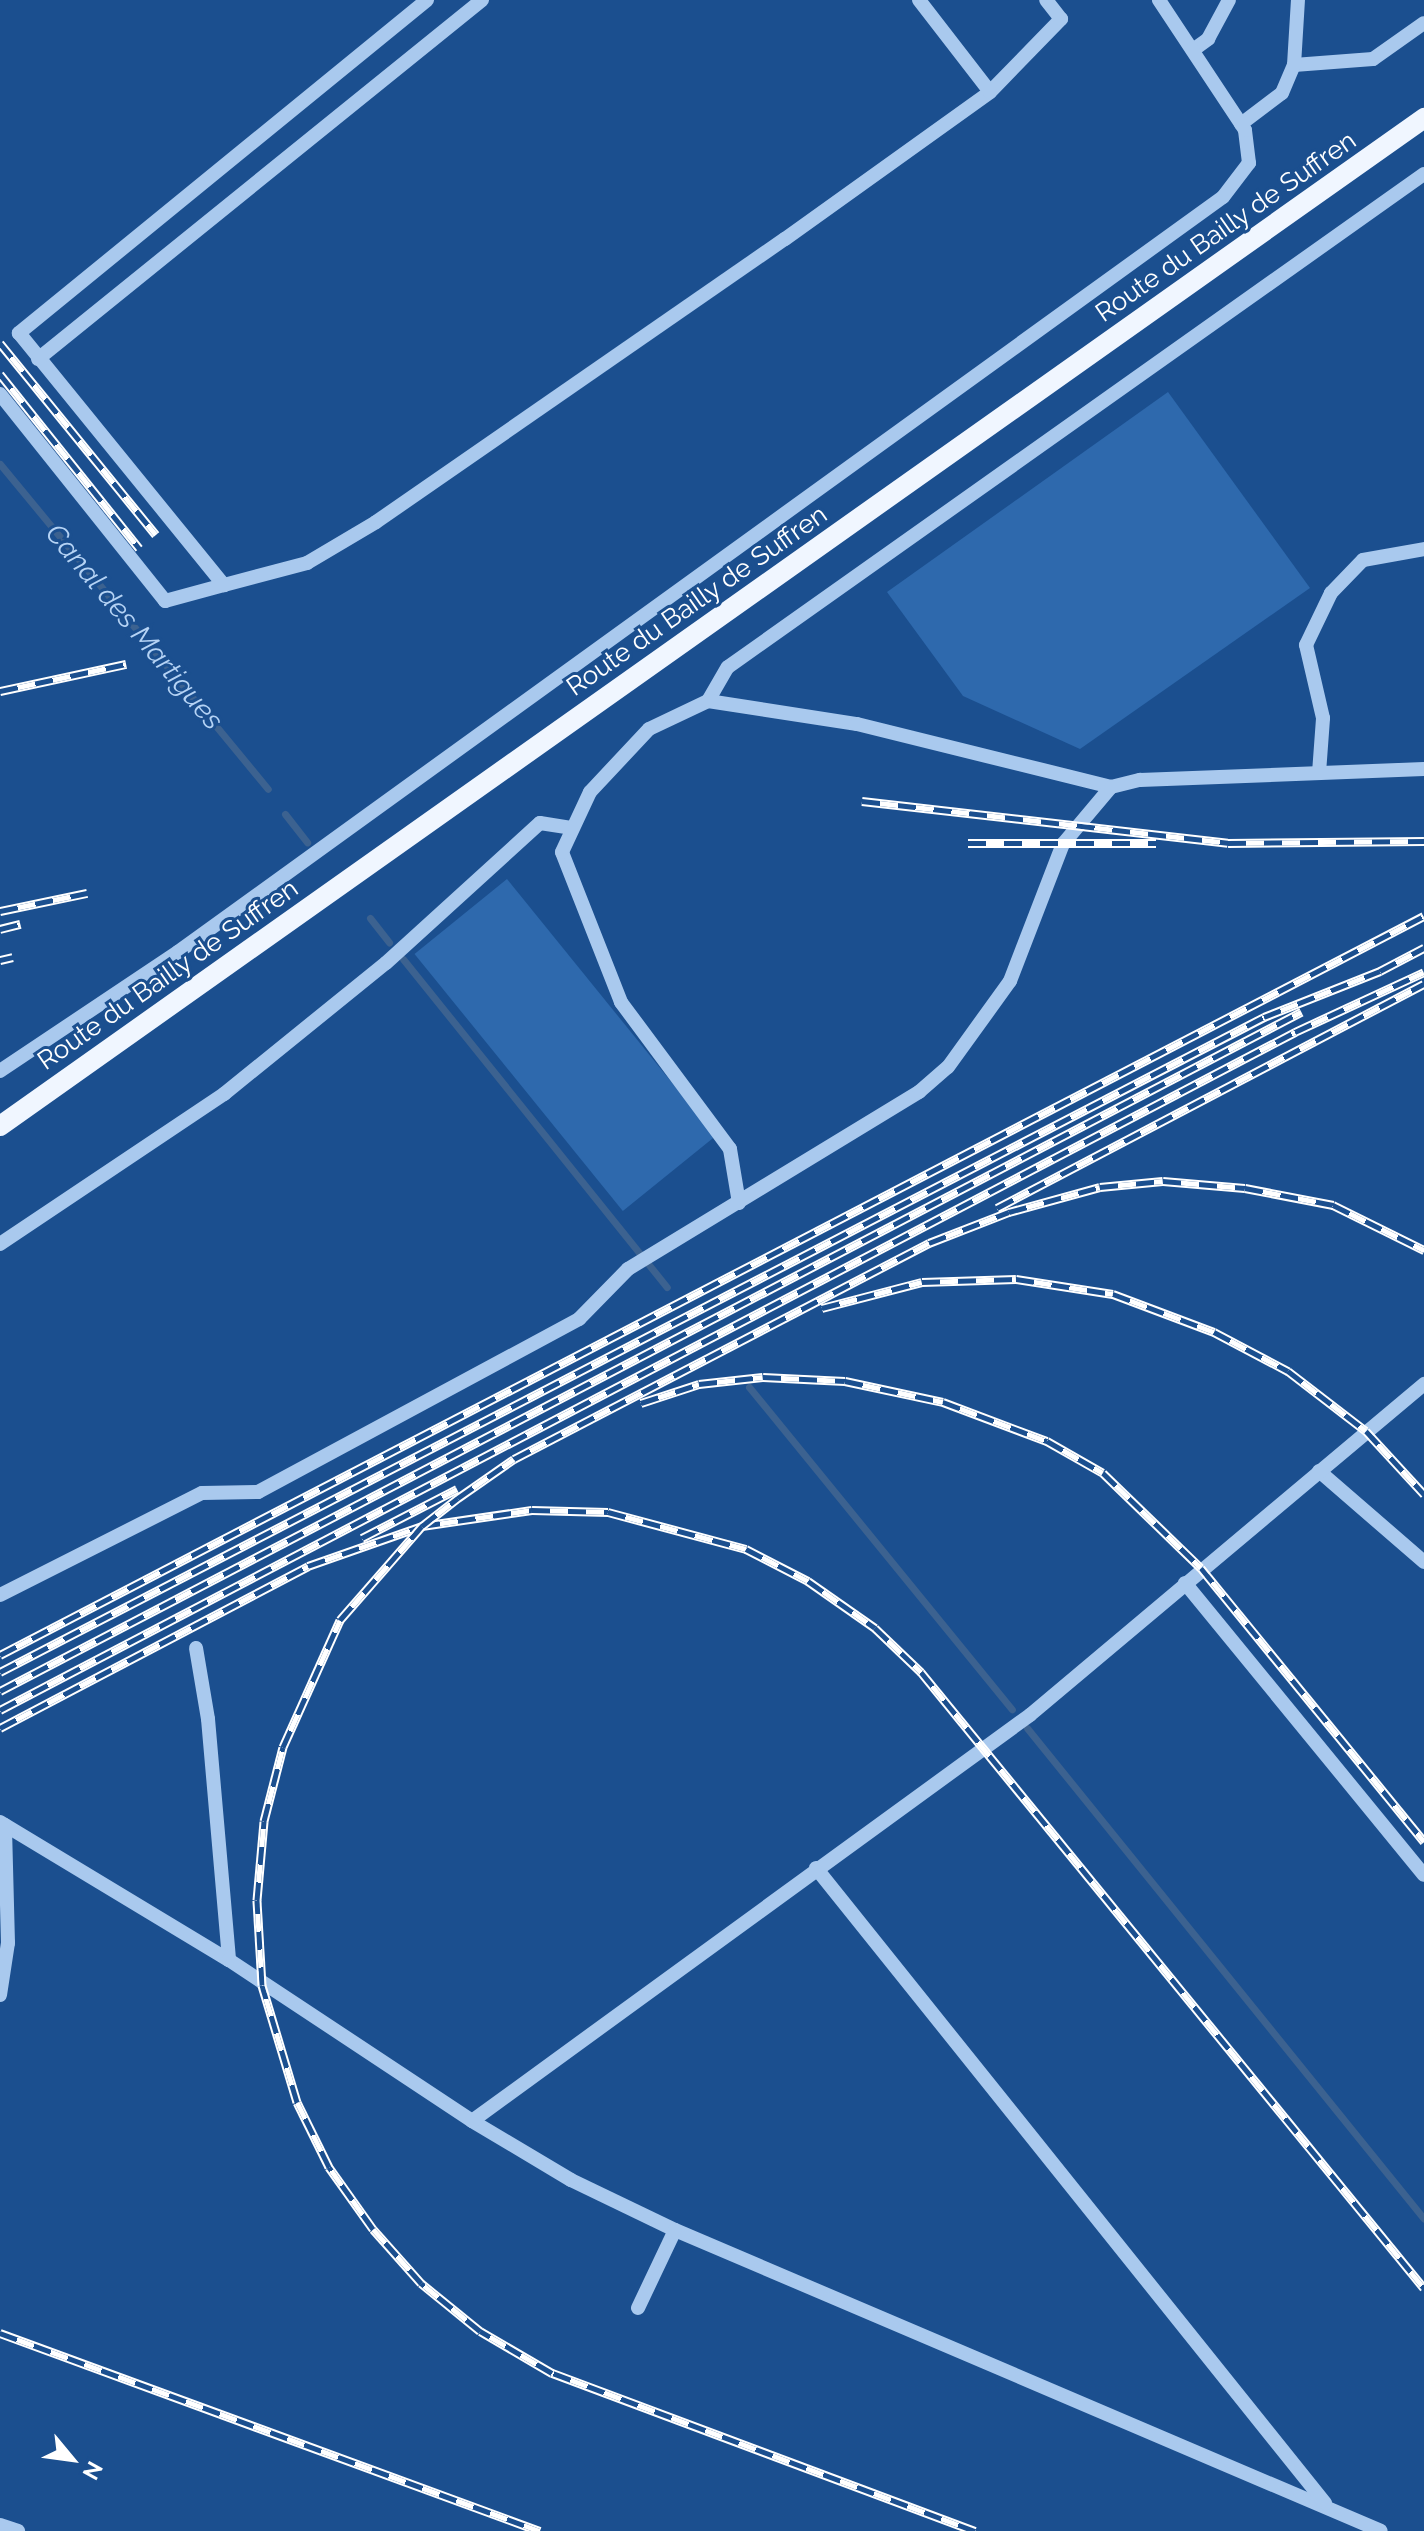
<!DOCTYPE html>
<html>
<head>
<meta charset="utf-8">
<style>
	body { margin:0 }
	#map { position:relative; width:1424px; height:2531px; overflow:hidden; background:#1b4f8f; font-family:Raleway,sans-serif }
	div>[style] { position:absolute }
	.green>* { inset:0; background:#2e69ad; transform-origin:0 0 }
	.stream>* { height:7px; margin:-3.5px; padding:0 3.5px; transform-origin:3.5px; border-radius:3.5px; background:#3c6290 }
	.minor>* { height:14px; margin:-7px; padding:0 7px; transform-origin:7px; border-radius:7px; background:#a9c9ee }
	.major>* { height:20px; margin:-10px; padding:0 10px; transform-origin:10px; border-radius:10px; background:#f0f6ff }
	.rail>* { height:9px; margin-top:-4.5px; transform-origin:0; background:repeating-linear-gradient(90deg,#1b4f8f 0 18px,#fff 0 36px); box-sizing:border-box; border-block:2px solid #fff }
	span { translate:-50% -50%; white-space:nowrap; text-align:center; line-height:1.15; -webkit-text-stroke:6px #1b4f8f; paint-order:stroke }
	.street-label { font-size:26px; color:#fff }
	.water-label { font-size:28px; color:#b5d3f5; font-style:italic }
	.north { position:absolute; left:32px; top:2419px; width:80px; height:80px; -webkit-text-stroke:6px #1b4f8f; paint-order:stroke; rotate:119deg; font-size:22px; font-weight:700; line-height:32px; text-align:center; color:#fff }
	.north::after { content:''; display:block; margin:auto; width:28px; height:36px; background:#fff; clip-path:polygon(50% 0,100% 100%,50% 72%,0 100%) }
</style>
</head>
<body>
<div id="map">
	<div class="green">
		<div style="clip-path:polygon(1168px 392px,1310px 588px,1080px 749px,963px 696px,887px 592px)"></div>
		<div style="left:507px;top:879px;width:331px;height:119px;rotate:51deg"></div>
	</div>
	<div class="stream">
		<div style="left:0;top:464px;width:421px;rotate:50.5deg"></div>
		<div style="left:285px;top:814px;width:36px;rotate:52deg"></div>
		<div style="left:370px;top:918px;width:31px;rotate:52deg"></div>
		<div style="left:403px;top:959px;width:421px;rotate:51.2deg"></div>
		<div style="left:749px;top:1387px;width:416px;rotate:50.8deg"></div>
		<div style="left:1027px;top:1728px;width:631px;rotate:51.04deg"></div>
	</div>
	<div class="minor">
		<div style="left:427px;top:0;width:527px;rotate:140.78deg"></div>
		<div style="left:19px;top:333px;width:325px;rotate:50.9deg"></div>
		<div style="left:224px;top:585px;width:86px;rotate:-14.8deg"></div>
		<div style="left:307px;top:563px;width:80px;rotate:-30.7deg"></div>
		<div style="left:376px;top:522px;width:497px;rotate:-34.7deg"></div>
		<div style="left:785px;top:239px;width:252px;rotate:-35.6deg"></div>
		<div style="left:990px;top:92px;width:102px;rotate:-45.8deg"></div>
		<div style="left:1061px;top:19px;width:24px;rotate:-128deg"></div>
		<div style="left:919px;top:0;width:116px;rotate:52.3deg"></div>
		<div style="left:1193px;top:50px;width:19px;rotate:-36deg"></div>
		<div style="left:1208px;top:39px;width:44px;rotate:-61.7deg"></div>
		<div style="left:1294px;top:65px;width:79px;rotate:-4.3deg"></div>
		<div style="left:1373px;top:59px;width:62px;rotate:-35.2deg"></div>
		<div style="left:1241px;top:124px;width:51px;rotate:-37.1deg"></div>
		<div style="left:1282px;top:93px;width:30px;rotate:-67deg"></div>
		<div style="left:1294px;top:65px;width:65px;rotate:-86.5deg"></div>
		<div style="left:38px;top:359px;width:571px;rotate:-38.96deg"></div>
		<div style="left:0;top:394px;width:265px;rotate:51.4deg"></div>
		<div style="left:165px;top:601px;width:61px;rotate:-15.2deg"></div>
		<div style="left:708px;top:701px;width:39px;rotate:-60deg"></div>
		<div style="left:728px;top:667px;width:853px;rotate:-35.31deg"></div>
		<div style="left:1319px;top:773px;width:55px;rotate:-85.8deg"></div>
		<div style="left:1323px;top:718px;width:75px;rotate:-103.1deg"></div>
		<div style="left:1306px;top:645px;width:58px;rotate:-64.3deg"></div>
		<div style="left:1331px;top:593px;width:46px;rotate:-45.9deg"></div>
		<div style="left:1363px;top:560px;width:62px;rotate:-10.2deg"></div>
		<div style="left:0;top:1071px;width:214px;rotate:-33.8deg"></div>
		<div style="left:178px;top:952px;width:1289px;rotate:-35.85deg"></div>
		<div style="left:1223px;top:197px;width:43px;rotate:-52.6deg"></div>
		<div style="left:1249px;top:163px;width:33px;rotate:-97deg"></div>
		<div style="left:1245px;top:130px;width:156px;rotate:-123.5deg"></div>
		<div style="left:739px;top:1203px;width:55px;rotate:-99.5deg"></div>
		<div style="left:730px;top:1149px;width:183px;rotate:-126.6deg"></div>
		<div style="left:621px;top:1002px;width:161px;rotate:-111.5deg"></div>
		<div style="left:562px;top:852px;width:66px;rotate:-65deg"></div>
		<div style="left:590px;top:792px;width:86px;rotate:-46.9deg"></div>
		<div style="left:649px;top:729px;width:65px;rotate:-25.4deg"></div>
		<div style="left:708px;top:701px;width:151px;rotate:8.8deg"></div>
		<div style="left:857px;top:724px;width:262px;rotate:13.9deg"></div>
		<div style="left:0;top:1244px;width:270px;rotate:-33.8deg"></div>
		<div style="left:224px;top:1094px;width:208px;rotate:-39deg"></div>
		<div style="left:386px;top:963px;width:208px;rotate:-42.3deg"></div>
		<div style="left:540px;top:823px;width:33px;rotate:9deg"></div>
		<div style="left:1319px;top:1471px;width:139px;rotate:40.9deg"></div>
		<div style="left:1185px;top:1583px;width:377px;rotate:50.7deg"></div>
		<div style="left:0;top:1595px;width:226px;rotate:-26.8deg"></div>
		<div style="left:202px;top:1493px;width:56px;rotate:-1deg"></div>
		<div style="left:258px;top:1492px;width:365px;rotate:-28.3deg"></div>
		<div style="left:579px;top:1319px;width:70px;rotate:-45.6deg"></div>
		<div style="left:628px;top:1269px;width:341px;rotate:-31.3deg"></div>
		<div style="left:919px;top:1092px;width:38px;rotate:-41deg"></div>
		<div style="left:948px;top:1067px;width:106px;rotate:-54.2deg"></div>
		<div style="left:1010px;top:981px;width:147px;rotate:-68.9deg"></div>
		<div style="left:1063px;top:844px;width:75px;rotate:-49.9deg"></div>
		<div style="left:1111px;top:787px;width:30px;rotate:-14deg"></div>
		<div style="left:1140px;top:780px;width:284px;rotate:-2.2deg"></div>
		<div style="left:196px;top:1648px;width:72px;rotate:80.4deg"></div>
		<div style="left:208px;top:1719px;width:242px;rotate:85deg"></div>
		<div style="left:0;top:1822px;width:267px;rotate:31.1deg"></div>
		<div style="left:229px;top:1960px;width:291px;rotate:33.5deg"></div>
		<div style="left:472px;top:2121px;width:115px;rotate:30.8deg"></div>
		<div style="left:571px;top:2180px;width:115px;rotate:25.7deg"></div>
		<div style="left:675px;top:2230px;width:767px;rotate:23.09deg"></div>
		<div style="left:816px;top:1868px;width:814px;rotate:51.29deg"></div>
		<div style="left:0;top:1995px;width:53px;rotate:-81.3deg"></div>
		<div style="left:8px;top:1943px;width:118px;rotate:-91.5deg"></div>
		<div style="left:472px;top:2121px;width:690px;rotate:-36.04deg"></div>
		<div style="left:1030px;top:1715px;width:515px;rotate:-40.03deg"></div>
		<div style="left:638px;top:2308px;width:86px;rotate:-64.6deg"></div>
		<div style="left:0;top:2525px;width:19px;rotate:18deg"></div>
	</div>
	<div class="major">
		<div style="left:0;top:1126px;width:1745px;rotate:-35.29deg"></div>
	</div>
	<div class="rail">
		<div style="left:0;top:343px;width:247px;rotate:50.9deg"></div>
		<div style="left:0;top:374px;width:223px;rotate:51.4deg"></div>
		<div style="left:0;top:691px;width:129px;rotate:-12.1deg"></div>
		<div style="left:862px;top:801px;width:368px;rotate:6.5deg"></div>
		<div style="left:1228px;top:843px;width:196px;rotate:-0.6deg"></div>
		<div style="left:968px;top:843px;width:188px"></div>
		<div style="left:0;top:911px;width:89px;rotate:-11.7deg"></div>
		<div style="left:0;top:929px;width:21px;rotate:-14deg"></div>
		<div style="left:0;top:960px;width:13px;rotate:-13deg"></div>
		<div style="left:997px;top:1208px;width:482px;rotate:-27.7deg"></div>
		<div style="left:822px;top:1308px;width:103px;rotate:-14.6deg"></div>
		<div style="left:922px;top:1282px;width:94px;rotate:-1.8deg"></div>
		<div style="left:1016px;top:1279px;width:98px;rotate:8.8deg"></div>
		<div style="left:1113px;top:1294px;width:108px;rotate:20.6deg"></div>
		<div style="left:1214px;top:1332px;width:84px;rotate:27.8deg"></div>
		<div style="left:1288px;top:1371px;width:98px;rotate:37.6deg"></div>
		<div style="left:1366px;top:1431px;width:86px;rotate:47.4deg"></div>
		<div style="left:641px;top:1403px;width:61px;rotate:-18.1deg"></div>
		<div style="left:699px;top:1384px;width:64px;rotate:-6.2deg"></div>
		<div style="left:763px;top:1377px;width:82px;rotate:2.8deg"></div>
		<div style="left:845px;top:1381px;width:100px;rotate:12.1deg"></div>
		<div style="left:943px;top:1402px;width:111px;rotate:20.6deg"></div>
		<div style="left:1047px;top:1441px;width:64px;rotate:29.7deg"></div>
		<div style="left:1103px;top:1473px;width:136px;rotate:44.1deg"></div>
		<div style="left:1201px;top:1568px;width:353px;rotate:50.8deg"></div>
		<div style="left:362px;top:1538px;width:107px;rotate:-27.3deg"></div>
		<div style="left:0;top:1655px;width:1604px;rotate:-27.43deg"></div>
		<div style="left:0;top:1672px;width:1424px;rotate:-27.39deg"></div>
		<div style="left:1264px;top:1017px;width:125px;rotate:-21.6deg"></div>
		<div style="left:1380px;top:971px;width:50px;rotate:-27.6deg"></div>
		<div style="left:0;top:1691px;width:1468px;rotate:-27.56deg"></div>
		<div style="left:0;top:1710px;width:1462px;rotate:-27.63deg"></div>
		<div style="left:1295px;top:1032px;width:142px;rotate:-24.9deg"></div>
		<div style="left:0;top:1728px;width:348px;rotate:-27.7deg"></div>
		<div style="left:308px;top:1566px;width:121px;rotate:-19.3deg"></div>
		<div style="left:422px;top:1526px;width:111px;rotate:-8.3deg"></div>
		<div style="left:532px;top:1510px;width:76px;rotate:1.5deg"></div>
		<div style="left:608px;top:1512px;width:143px;rotate:15deg"></div>
		<div style="left:746px;top:1549px;width:70px;rotate:27.3deg"></div>
		<div style="left:808px;top:1581px;width:82px;rotate:35deg"></div>
		<div style="left:875px;top:1628px;width:64px;rotate:43.7deg"></div>
		<div style="left:921px;top:1672px;width:795px;rotate:50.77deg"></div>
		<div style="left:0;top:2333px;width:575px;rotate:20.14deg"></div>
		<div style="left:975px;top:2531px;width:452px;rotate:-159.5deg"></div>
		<div style="left:552px;top:2373px;width:83px;rotate:-149.7deg"></div>
		<div style="left:480px;top:2331px;width:76px;rotate:-140.9deg"></div>
		<div style="left:421px;top:2283px;width:72px;rotate:-131.6deg"></div>
		<div style="left:373px;top:2229px;width:76px;rotate:-125.4deg"></div>
		<div style="left:329px;top:2167px;width:72px;rotate:-116.2deg"></div>
		<div style="left:297px;top:2102px;width:122px;rotate:-106.7deg"></div>
		<div style="left:262px;top:1985px;width:85px;rotate:-93.4deg"></div>
		<div style="left:257px;top:1900px;width:79px;rotate:-84.9deg"></div>
		<div style="left:264px;top:1821px;width:76px;rotate:-75.6deg"></div>
		<div style="left:283px;top:1747px;width:139px;rotate:-65.8deg"></div>
		<div style="left:340px;top:1620px;width:125px;rotate:-48.9deg"></div>
		<div style="left:422px;top:1526px;width:46px;rotate:-37.9deg"></div>
		<div style="left:458px;top:1498px;width:68px;rotate:-34.9deg"></div>
		<div style="left:514px;top:1459px;width:468px;rotate:-27.5deg"></div>
		<div style="left:929px;top:1243px;width:86px;rotate:-21.2deg"></div>
		<div style="left:1009px;top:1212px;width:94px;rotate:-15.4deg"></div>
		<div style="left:1100px;top:1187px;width:63px;rotate:-5.4deg"></div>
		<div style="left:1163px;top:1181px;width:82px;rotate:4.9deg"></div>
		<div style="left:1245px;top:1188px;width:90px;rotate:10.9deg"></div>
		<div style="left:1333px;top:1205px;width:102px;rotate:26.3deg"></div>
	</div>
	<div class="street-label">
		<span style="left:1226px;top:227px;rotate:-35deg">Route du Bailly de Suffren</span>
		<span style="left:697px;top:601px;rotate:-35deg">Route du Bailly de Suffren</span>
		<span style="left:168px;top:975px;rotate:-35deg">Route du Bailly de Suffren</span>
	</div>
	<div class="water-label">
		<span style="left:134px;top:627px;rotate:50deg">Canal des Martigues</span>
	</div>
	<div class="north">N</div>
</div>
</body>
</html>
